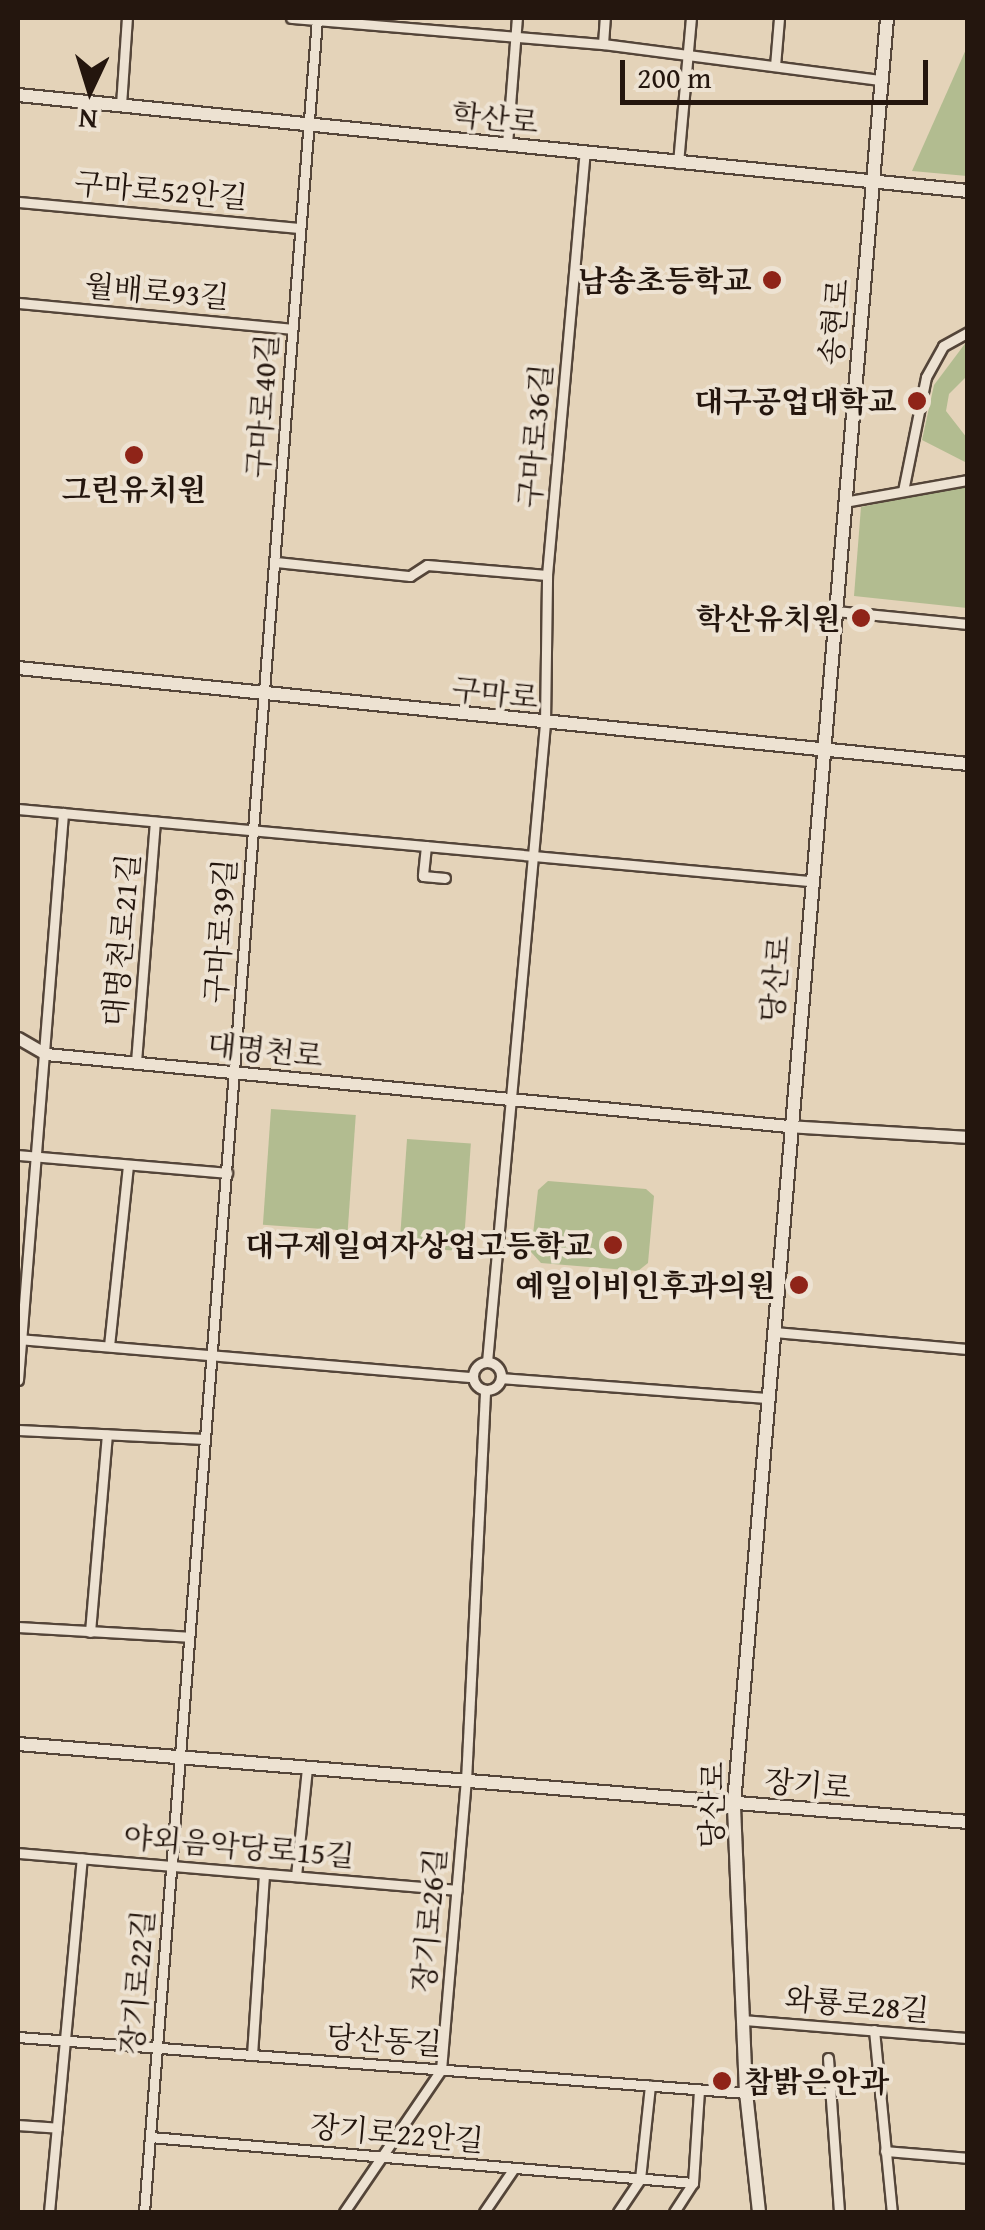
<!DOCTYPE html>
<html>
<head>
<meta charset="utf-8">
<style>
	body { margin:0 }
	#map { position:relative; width:985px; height:2230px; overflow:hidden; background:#e4d3b9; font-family:"Gentium Book Plus","Noto Serif KR",serif }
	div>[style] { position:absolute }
	.green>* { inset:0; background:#b2bc90; transform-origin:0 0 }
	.roads { filter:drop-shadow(2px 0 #544539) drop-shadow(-2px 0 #544539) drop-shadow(0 2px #544539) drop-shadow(0 -2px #544539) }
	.minor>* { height:9px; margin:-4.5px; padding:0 4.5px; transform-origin:4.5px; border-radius:4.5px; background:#ede2d2 }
	.minor>.ring { margin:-4.5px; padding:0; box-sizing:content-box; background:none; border:9px solid #ede2d2; border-radius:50% }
	.tertiary>* { height:11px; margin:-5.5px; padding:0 5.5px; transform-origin:5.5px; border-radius:5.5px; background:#ede2d2 }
	.secondary>* { height:12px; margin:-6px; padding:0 6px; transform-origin:6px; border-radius:6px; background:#ede2d2 }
	.dots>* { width:28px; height:28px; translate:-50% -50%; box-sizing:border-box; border:5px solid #ede2d2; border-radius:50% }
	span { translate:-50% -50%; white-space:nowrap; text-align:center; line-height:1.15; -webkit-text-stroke:8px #ede2d2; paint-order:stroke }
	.street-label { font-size:30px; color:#24160e }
	.poi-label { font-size:30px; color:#24160e; font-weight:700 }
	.right { translate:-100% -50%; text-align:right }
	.left { translate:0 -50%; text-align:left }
	.frame { position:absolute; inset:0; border:20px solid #24160e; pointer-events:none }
	.north { position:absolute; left:40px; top:40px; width:100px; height:100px; -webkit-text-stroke:8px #ede2d2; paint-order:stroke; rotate:184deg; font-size:28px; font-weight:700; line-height:40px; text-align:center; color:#24160e }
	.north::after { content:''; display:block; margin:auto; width:35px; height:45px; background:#24160e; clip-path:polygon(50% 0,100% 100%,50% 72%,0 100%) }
	.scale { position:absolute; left:620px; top:60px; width:308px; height:45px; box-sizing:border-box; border:5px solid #24160e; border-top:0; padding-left:12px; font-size:30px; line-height:35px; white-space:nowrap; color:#24160e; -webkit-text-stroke:8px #ede2d2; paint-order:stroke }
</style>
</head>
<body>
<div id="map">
	<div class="green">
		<div style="clip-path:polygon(967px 47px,967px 176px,912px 171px)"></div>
		<div style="clip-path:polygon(967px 341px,967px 376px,949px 394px,946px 411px,967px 438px,967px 463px,922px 440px,934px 385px)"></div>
		<div style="clip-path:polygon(967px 485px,967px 608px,854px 596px,861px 507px)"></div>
		<div style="left:271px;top:1109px;width:85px;height:116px;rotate:4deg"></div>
		<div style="left:407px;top:1139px;width:64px;height:108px;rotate:4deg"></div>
		<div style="clip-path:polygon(548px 1181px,646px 1189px,654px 1196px,648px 1263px,638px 1271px,541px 1263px,531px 1252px,538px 1190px)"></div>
	</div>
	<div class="roads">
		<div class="minor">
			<div style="left:291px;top:18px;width:313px;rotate:4.8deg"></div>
			<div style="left:603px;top:44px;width:281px;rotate:7.4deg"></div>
			<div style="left:603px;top:44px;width:26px;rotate:-86deg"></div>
			<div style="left:775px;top:66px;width:48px;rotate:-85.2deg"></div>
			<div style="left:121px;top:105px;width:87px;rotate:-86.1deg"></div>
			<div style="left:507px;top:144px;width:126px;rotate:-85.5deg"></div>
			<div style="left:678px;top:163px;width:146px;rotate:-84.9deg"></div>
			<div style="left:18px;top:202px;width:283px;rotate:5.3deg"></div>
			<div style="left:18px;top:303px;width:275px;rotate:5.4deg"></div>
			<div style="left:903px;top:491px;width:116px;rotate:-78.6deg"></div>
			<div style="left:926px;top:377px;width:35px;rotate:-61deg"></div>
			<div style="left:943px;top:346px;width:29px;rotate:-29deg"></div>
			<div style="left:844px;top:502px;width:126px;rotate:-10.1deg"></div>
			<div style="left:276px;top:562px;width:135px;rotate:6deg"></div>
			<div style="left:410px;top:576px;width:20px;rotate:-33deg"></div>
			<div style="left:427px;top:565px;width:120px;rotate:4.8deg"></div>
			<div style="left:835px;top:611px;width:134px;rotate:5.6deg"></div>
			<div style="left:18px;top:809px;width:794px;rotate:5.2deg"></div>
			<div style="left:426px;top:846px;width:30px;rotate:96deg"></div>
			<div style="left:423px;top:876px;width:22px;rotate:5deg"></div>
			<div style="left:136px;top:1062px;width:241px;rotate:-85.5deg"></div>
			<div style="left:18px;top:1155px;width:210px;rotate:4.9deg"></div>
			<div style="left:773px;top:1332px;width:196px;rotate:5deg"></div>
			<div style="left:18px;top:1339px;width:456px;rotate:4.8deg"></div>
			<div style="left:109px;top:1346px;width:181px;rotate:-84deg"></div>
			<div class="ring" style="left:473px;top:1362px;width:19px;height:19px"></div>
			<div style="left:487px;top:1362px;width:641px;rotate:-84.81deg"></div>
			<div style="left:545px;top:724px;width:149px;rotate:-89.2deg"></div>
			<div style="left:547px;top:575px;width:424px;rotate:-84.9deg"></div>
			<div style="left:501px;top:1378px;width:265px;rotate:4.3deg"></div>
			<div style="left:18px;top:1380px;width:569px;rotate:-85.46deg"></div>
			<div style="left:18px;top:1430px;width:187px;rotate:2.8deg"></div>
			<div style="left:18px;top:1627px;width:171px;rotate:3.3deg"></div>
			<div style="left:90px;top:1632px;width:198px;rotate:-85.1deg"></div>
			<div style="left:18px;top:1853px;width:440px;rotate:4.8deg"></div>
			<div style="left:296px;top:1876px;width:109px;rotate:-84.2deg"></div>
			<div style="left:743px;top:2020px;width:226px;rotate:4.6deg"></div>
			<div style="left:874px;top:2030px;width:183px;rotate:84.4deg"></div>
			<div style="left:18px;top:2037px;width:730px;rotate:4.4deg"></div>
			<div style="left:252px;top:2055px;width:181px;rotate:-86.2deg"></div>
			<div style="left:828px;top:2058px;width:154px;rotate:85.9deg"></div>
			<div style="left:18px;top:2125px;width:39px;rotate:4deg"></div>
			<div style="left:150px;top:2137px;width:545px;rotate:4.84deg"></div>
			<div style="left:885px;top:2151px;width:83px;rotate:4.8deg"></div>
			<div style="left:49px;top:2212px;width:355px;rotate:-84.7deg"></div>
			<div style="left:144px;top:2212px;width:2201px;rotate:-85.49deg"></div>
			<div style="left:344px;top:2212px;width:172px;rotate:-55.7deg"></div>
			<div style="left:441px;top:2070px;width:290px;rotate:-85.1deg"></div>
			<div style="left:466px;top:1781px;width:390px;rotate:-87.2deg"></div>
			<div style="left:484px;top:2212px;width:53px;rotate:-55.7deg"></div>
			<div style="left:618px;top:2212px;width:40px;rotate:-56deg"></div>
			<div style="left:640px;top:2179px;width:94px;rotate:-83.9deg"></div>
			<div style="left:674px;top:2212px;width:35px;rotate:-57deg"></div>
			<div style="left:693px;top:2183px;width:93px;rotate:-86.3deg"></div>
		</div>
		<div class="tertiary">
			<div style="left:18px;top:1038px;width:32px;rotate:30deg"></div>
			<div style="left:46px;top:1054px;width:745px;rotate:5.54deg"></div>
			<div style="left:788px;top:1126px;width:180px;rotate:3.5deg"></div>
		</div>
		<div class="secondary">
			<div style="left:18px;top:95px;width:955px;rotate:5.77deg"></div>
			<div style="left:18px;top:668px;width:955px;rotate:5.77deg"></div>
			<div style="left:18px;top:1744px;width:953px;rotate:4.69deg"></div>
			<div style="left:759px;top:2212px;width:120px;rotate:-96.2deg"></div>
			<div style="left:746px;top:2093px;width:290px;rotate:-92.4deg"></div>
			<div style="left:734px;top:1803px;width:1792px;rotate:-85.1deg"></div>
		</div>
	</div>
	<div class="dots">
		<div style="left:772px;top:280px;background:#8f2418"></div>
		<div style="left:917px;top:401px;background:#8f2418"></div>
		<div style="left:134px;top:455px;background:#8f2418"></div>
		<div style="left:861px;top:618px;background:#8f2418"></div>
		<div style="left:613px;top:1245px;background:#8f2418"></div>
		<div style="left:799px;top:1285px;background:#8f2418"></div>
		<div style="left:722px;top:2081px;background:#8f2418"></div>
	</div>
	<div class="street-label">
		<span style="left:495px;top:118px;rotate:6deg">학산로</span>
		<span style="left:161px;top:190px;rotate:5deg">구마로52안길</span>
		<span style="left:157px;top:291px;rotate:5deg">월배로93길</span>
		<span style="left:834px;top:322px;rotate:-85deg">송현로</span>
		<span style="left:262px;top:406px;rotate:-86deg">구마로40길</span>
		<span style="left:535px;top:436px;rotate:-85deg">구마로36길</span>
		<span style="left:495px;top:693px;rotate:6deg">구마로</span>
		<span style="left:220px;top:931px;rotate:-86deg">구마로39길</span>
		<span style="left:121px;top:940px;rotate:-85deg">대명천로21길</span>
		<span style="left:775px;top:979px;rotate:-85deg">당산로</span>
		<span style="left:265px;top:1050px;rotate:6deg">대명천로</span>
		<span style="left:808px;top:1784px;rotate:5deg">장기로</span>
		<span style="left:712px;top:1805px;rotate:-89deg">당산로</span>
		<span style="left:239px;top:1846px;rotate:5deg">야외음악당로15길</span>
		<span style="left:429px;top:1920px;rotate:-85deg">장기로26길</span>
		<span style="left:137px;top:1982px;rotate:-85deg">장기로22길</span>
		<span style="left:857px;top:2004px;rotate:5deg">와룡로28길</span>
		<span style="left:384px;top:2040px;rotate:4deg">당산동길</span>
		<span style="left:397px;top:2133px;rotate:5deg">장기로22안길</span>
	</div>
	<div class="poi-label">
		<span class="right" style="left:752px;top:280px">남송초등학교</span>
		<span class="right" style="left:897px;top:401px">대구공업대학교</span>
		<span style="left:134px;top:489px">그린유치원</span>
		<span class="right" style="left:841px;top:618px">학산유치원</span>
		<span class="right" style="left:593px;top:1245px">대구제일여자상업고등학교</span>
		<span class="right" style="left:776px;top:1285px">예일이비인후과의원</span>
		<span class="left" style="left:744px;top:2081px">참밝은안과</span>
	</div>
	<div class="frame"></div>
	<div class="north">N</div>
	<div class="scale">200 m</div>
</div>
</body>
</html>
